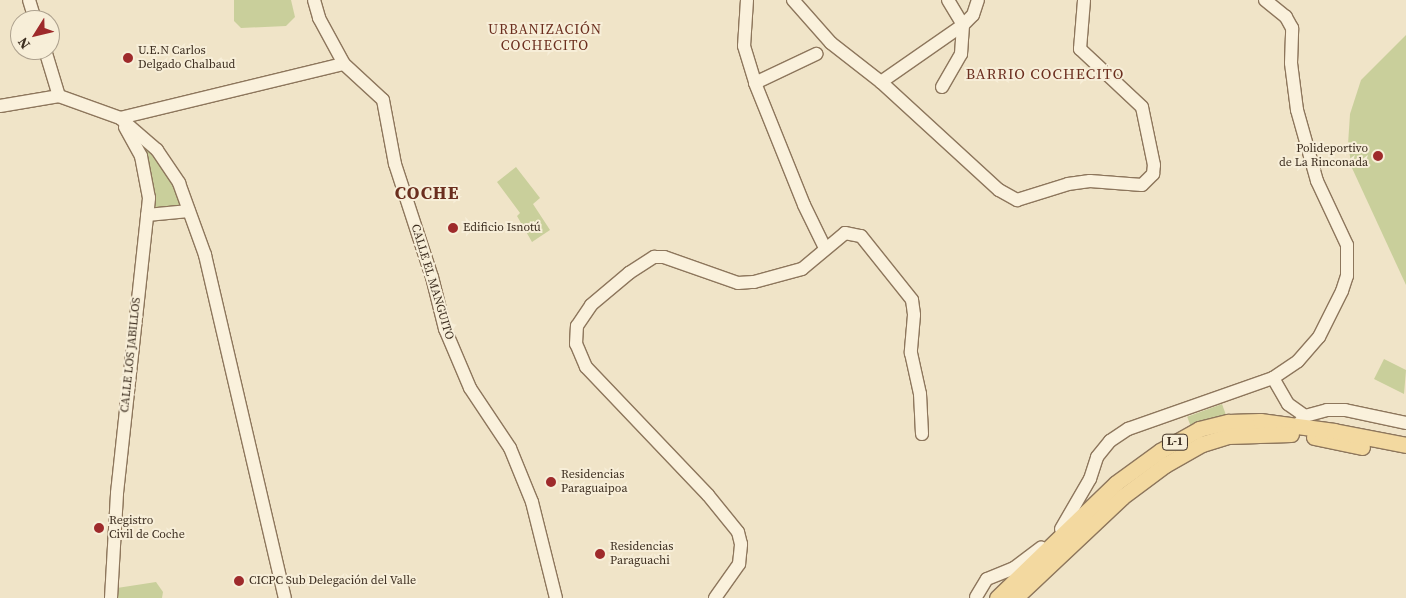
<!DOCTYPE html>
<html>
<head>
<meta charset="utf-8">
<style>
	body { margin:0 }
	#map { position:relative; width:1406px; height:598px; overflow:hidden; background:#f0e4c8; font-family:"Source Serif 4",serif }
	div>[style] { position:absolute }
	.green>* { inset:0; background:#c9cf9b; transform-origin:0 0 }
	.roads { filter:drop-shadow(1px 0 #8d765c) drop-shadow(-1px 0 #8d765c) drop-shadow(0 1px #8d765c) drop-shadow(0 -1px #8d765c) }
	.minor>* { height:12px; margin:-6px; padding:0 6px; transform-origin:6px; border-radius:6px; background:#faf1dc }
	.major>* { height:15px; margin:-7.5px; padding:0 7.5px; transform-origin:7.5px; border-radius:7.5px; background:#f3d9a0 }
	.dots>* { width:14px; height:14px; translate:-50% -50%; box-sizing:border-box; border:2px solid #f7eed8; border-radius:50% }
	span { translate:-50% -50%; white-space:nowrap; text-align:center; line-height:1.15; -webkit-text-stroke:4px #f7eed8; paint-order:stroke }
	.shield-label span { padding:1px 4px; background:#f7eed8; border:1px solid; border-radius:4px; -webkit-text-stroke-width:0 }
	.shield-label { font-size:11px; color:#3d2e20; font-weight:700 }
	.poi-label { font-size:12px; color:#3d2e20 }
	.left { translate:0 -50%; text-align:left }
	.right { translate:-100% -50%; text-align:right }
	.street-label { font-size:12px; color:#3d2e20 }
	.neighbourhood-label { font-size:14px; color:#6b2e1e; letter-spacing:1px }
	.quarter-label { font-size:15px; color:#6b2e1e; letter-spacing:1px }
	.district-label { font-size:18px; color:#6b2e1e; font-weight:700; letter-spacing:1px }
	.north { position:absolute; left:10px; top:10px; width:50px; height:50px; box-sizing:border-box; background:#f7eed8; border:1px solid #ada18e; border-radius:50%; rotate:234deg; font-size:14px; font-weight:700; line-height:20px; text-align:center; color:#3d2e20 }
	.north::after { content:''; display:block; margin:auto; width:18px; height:22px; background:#9e2a2b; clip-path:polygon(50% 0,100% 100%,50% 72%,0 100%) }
</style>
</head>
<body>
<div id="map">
	<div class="green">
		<div style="clip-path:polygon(234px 0,291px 0,295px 17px,286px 26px,241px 28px,234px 21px)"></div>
		<div style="clip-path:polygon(1406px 35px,1406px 285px,1352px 168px,1348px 145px,1350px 114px,1361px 80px)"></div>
		<div style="clip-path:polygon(123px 122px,155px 151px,186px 209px,149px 214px,151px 198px)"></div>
		<div style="clip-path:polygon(516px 167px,540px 198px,533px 204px,550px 230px,532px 242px,517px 216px,520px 213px,497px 182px)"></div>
		<div style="clip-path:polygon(1384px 359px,1406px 370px,1404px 394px,1374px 379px)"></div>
		<div style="left:1222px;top:404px;width:12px;height:37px;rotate:70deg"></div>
		<div style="clip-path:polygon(156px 582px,163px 592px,162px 598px,118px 598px,117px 588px)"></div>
	</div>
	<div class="roads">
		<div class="minor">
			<div style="left:29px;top:0;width:21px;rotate:73deg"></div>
			<div style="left:314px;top:0;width:19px;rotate:74deg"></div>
			<div style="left:319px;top:18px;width:52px;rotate:61.5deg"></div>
			<div style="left:344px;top:64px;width:53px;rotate:42.7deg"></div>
			<div style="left:383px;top:100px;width:65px;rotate:79.4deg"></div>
			<div style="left:395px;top:164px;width:119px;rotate:71.9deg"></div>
			<div style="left:432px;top:277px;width:54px;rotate:76deg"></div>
			<div style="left:445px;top:329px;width:64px;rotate:67deg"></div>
			<div style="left:470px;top:388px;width:72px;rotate:56.3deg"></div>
			<div style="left:510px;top:448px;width:58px;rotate:67.8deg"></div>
			<div style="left:532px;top:502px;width:99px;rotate:76deg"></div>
			<div style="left:747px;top:0;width:46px;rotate:93.7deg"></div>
			<div style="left:744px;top:46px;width:39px;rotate:73deg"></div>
			<div style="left:755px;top:83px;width:131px;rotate:68.1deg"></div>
			<div style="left:804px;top:205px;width:48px;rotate:64deg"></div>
			<div style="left:793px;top:0;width:57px;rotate:48.5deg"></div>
			<div style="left:831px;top:43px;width:63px;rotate:38deg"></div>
			<div style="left:881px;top:82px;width:160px;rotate:42.5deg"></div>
			<div style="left:999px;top:190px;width:21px;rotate:29deg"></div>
			<div style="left:1017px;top:200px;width:53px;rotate:-17.4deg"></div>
			<div style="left:1068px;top:184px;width:22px;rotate:-8deg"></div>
			<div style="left:1090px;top:181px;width:52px;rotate:4.4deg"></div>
			<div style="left:1142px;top:185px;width:16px;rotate:-45deg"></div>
			<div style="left:1153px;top:174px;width:9px;rotate:-84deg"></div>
			<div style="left:1154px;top:165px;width:59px;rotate:-101.7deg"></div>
			<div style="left:1142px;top:107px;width:85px;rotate:-136.9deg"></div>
			<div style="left:1080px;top:49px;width:49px;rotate:-85.3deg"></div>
			<div style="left:45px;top:50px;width:48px;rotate:73.1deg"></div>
			<div style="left:881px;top:82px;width:100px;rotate:-34.8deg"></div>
			<div style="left:963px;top:25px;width:14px;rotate:-45deg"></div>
			<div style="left:973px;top:15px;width:16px;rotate:-72deg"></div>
			<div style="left:755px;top:83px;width:68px;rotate:-25.4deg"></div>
			<div style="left:942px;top:87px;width:38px;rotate:-60deg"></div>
			<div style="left:961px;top:54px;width:29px;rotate:-86deg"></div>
			<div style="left:963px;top:25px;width:29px;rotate:-121deg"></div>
			<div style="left:0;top:106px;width:60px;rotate:-9.6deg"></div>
			<div style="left:59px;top:96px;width:65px;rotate:19.8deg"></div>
			<div style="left:120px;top:118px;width:49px;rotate:40.9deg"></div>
			<div style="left:157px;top:150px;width:40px;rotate:56deg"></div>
			<div style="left:179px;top:183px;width:77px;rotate:70.1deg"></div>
			<div style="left:205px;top:255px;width:352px;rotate:76.9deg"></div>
			<div style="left:120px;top:118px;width:230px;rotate:-13.6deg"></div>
			<div style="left:147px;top:215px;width:42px;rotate:-5.4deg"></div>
			<div style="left:1273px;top:378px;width:30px;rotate:60deg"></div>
			<div style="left:1288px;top:404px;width:21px;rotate:35deg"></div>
			<div style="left:1297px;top:426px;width:13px;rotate:-51deg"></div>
			<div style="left:1305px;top:416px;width:23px;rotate:-15deg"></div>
			<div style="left:1327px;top:410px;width:18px"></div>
			<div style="left:1345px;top:410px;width:62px;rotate:12deg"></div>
			<div style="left:1061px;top:529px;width:58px;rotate:-59.9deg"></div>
			<div style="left:1090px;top:479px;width:23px;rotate:-72deg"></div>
			<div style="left:1097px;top:457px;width:21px;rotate:-51deg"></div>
			<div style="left:1110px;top:441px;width:22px;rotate:-34deg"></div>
			<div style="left:1128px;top:429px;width:154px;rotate:-19.4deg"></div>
			<div style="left:1273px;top:378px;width:30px;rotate:-34deg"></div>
			<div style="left:1298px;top:361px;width:32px;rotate:-49deg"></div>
			<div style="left:1319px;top:337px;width:51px;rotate:-63.4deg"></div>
			<div style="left:1342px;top:291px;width:16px;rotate:-72deg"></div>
			<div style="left:1347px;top:276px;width:31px;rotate:-90deg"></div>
			<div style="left:1347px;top:245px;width:71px;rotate:-115.1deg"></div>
			<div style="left:1317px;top:181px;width:74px;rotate:-105.7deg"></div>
			<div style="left:1297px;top:110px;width:47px;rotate:-97.3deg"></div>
			<div style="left:1291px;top:63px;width:35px;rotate:-88deg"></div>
			<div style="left:1292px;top:28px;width:13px;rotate:-119deg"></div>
			<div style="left:1286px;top:17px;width:27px;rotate:-141deg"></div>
			<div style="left:976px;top:597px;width:21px;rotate:-59deg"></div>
			<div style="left:987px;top:579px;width:29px;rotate:-22deg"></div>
			<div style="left:1014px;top:568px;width:34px;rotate:-37deg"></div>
			<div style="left:111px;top:598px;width:105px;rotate:-86.7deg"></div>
			<div style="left:117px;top:493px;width:297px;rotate:-83.8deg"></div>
			<div style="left:149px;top:198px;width:43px;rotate:-100.8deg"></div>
			<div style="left:141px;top:156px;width:33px;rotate:-119deg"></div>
			<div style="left:715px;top:598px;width:42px;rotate:-54.8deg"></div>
			<div style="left:739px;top:564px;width:20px;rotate:-84deg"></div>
			<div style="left:741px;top:544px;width:12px;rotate:-104deg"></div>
			<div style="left:738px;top:532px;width:48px;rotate:-129deg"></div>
			<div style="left:708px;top:495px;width:177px;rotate:-133.6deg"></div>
			<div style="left:586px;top:367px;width:25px;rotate:-113deg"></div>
			<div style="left:576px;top:344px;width:18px;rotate:-87deg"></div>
			<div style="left:577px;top:326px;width:25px;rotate:-56deg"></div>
			<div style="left:591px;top:305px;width:50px;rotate:-40.1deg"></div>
			<div style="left:629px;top:273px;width:30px;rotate:-33deg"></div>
			<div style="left:654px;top:257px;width:10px"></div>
			<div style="left:664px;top:257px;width:78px;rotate:19.4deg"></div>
			<div style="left:738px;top:283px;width:16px;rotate:-4deg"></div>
			<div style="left:754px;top:282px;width:50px;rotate:-15.2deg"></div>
			<div style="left:802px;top:269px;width:56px;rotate:-39.9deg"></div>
			<div style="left:845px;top:233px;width:16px;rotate:11deg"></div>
			<div style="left:861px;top:236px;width:82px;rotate:51.4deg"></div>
			<div style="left:912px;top:300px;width:15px;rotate:82deg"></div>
			<div style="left:914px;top:315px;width:38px;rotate:95deg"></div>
			<div style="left:911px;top:353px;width:42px;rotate:77.6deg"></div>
			<div style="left:920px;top:394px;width:40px;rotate:87.1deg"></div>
		</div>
		<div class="major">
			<div style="left:1314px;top:437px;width:49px;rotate:11.8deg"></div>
			<div style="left:997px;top:598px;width:165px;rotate:-44deg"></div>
			<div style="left:1116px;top:483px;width:54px;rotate:-36deg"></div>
			<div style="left:1160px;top:451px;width:45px;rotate:-29.4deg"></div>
			<div style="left:1199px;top:429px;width:30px;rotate:-14deg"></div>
			<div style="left:1228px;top:422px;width:32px;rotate:-2deg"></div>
			<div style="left:1260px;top:421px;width:75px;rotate:7.7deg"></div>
			<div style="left:1334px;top:431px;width:73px;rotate:11deg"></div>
			<div style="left:1015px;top:598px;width:147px;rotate:-43.3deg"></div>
			<div style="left:1122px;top:497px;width:54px;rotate:-36.7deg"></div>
			<div style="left:1165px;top:465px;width:43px;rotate:-29.6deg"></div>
			<div style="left:1202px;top:444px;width:27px;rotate:-17deg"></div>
			<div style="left:1228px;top:436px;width:63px;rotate:-1.8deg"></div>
		</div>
	</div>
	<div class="dots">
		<div style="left:128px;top:58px;background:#9e2a2b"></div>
		<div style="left:1378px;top:156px;background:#9e2a2b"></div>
		<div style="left:453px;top:228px;background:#9e2a2b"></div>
		<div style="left:551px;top:482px;background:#9e2a2b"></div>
		<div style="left:99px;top:528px;background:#9e2a2b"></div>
		<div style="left:600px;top:554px;background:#9e2a2b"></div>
		<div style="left:239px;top:581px;background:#9e2a2b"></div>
	</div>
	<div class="shield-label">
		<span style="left:1175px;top:442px">L-1</span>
	</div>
	<div class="poi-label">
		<span class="left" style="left:138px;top:58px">U.E.N Carlos<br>Delgado Chalbaud</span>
		<span class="right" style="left:1368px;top:156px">Polideportivo<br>de La Rinconada</span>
		<span class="left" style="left:463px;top:228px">Edificio Isnotú</span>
		<span class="left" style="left:561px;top:482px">Residencias<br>Paraguaipoa</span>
		<span class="left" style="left:109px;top:528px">Registro<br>Civil de Coche</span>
		<span class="left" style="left:610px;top:554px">Residencias<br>Paraguachi</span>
		<span class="left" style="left:249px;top:581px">CICPC Sub Delegación del Valle</span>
	</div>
	<div class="street-label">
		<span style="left:432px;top:282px;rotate:73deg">CALLE EL MANGUITO</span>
		<span style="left:131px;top:355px;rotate:-84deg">CALLE LOS JABILLOS</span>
	</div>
	<div class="neighbourhood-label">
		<span style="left:545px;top:37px">URBANIZACIÓN<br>COCHECITO</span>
	</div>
	<div class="quarter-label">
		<span style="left:1045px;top:74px">BARRIO COCHECITO</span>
	</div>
	<div class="district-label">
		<span style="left:427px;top:193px">COCHE</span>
	</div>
	<div class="north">N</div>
</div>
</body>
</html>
